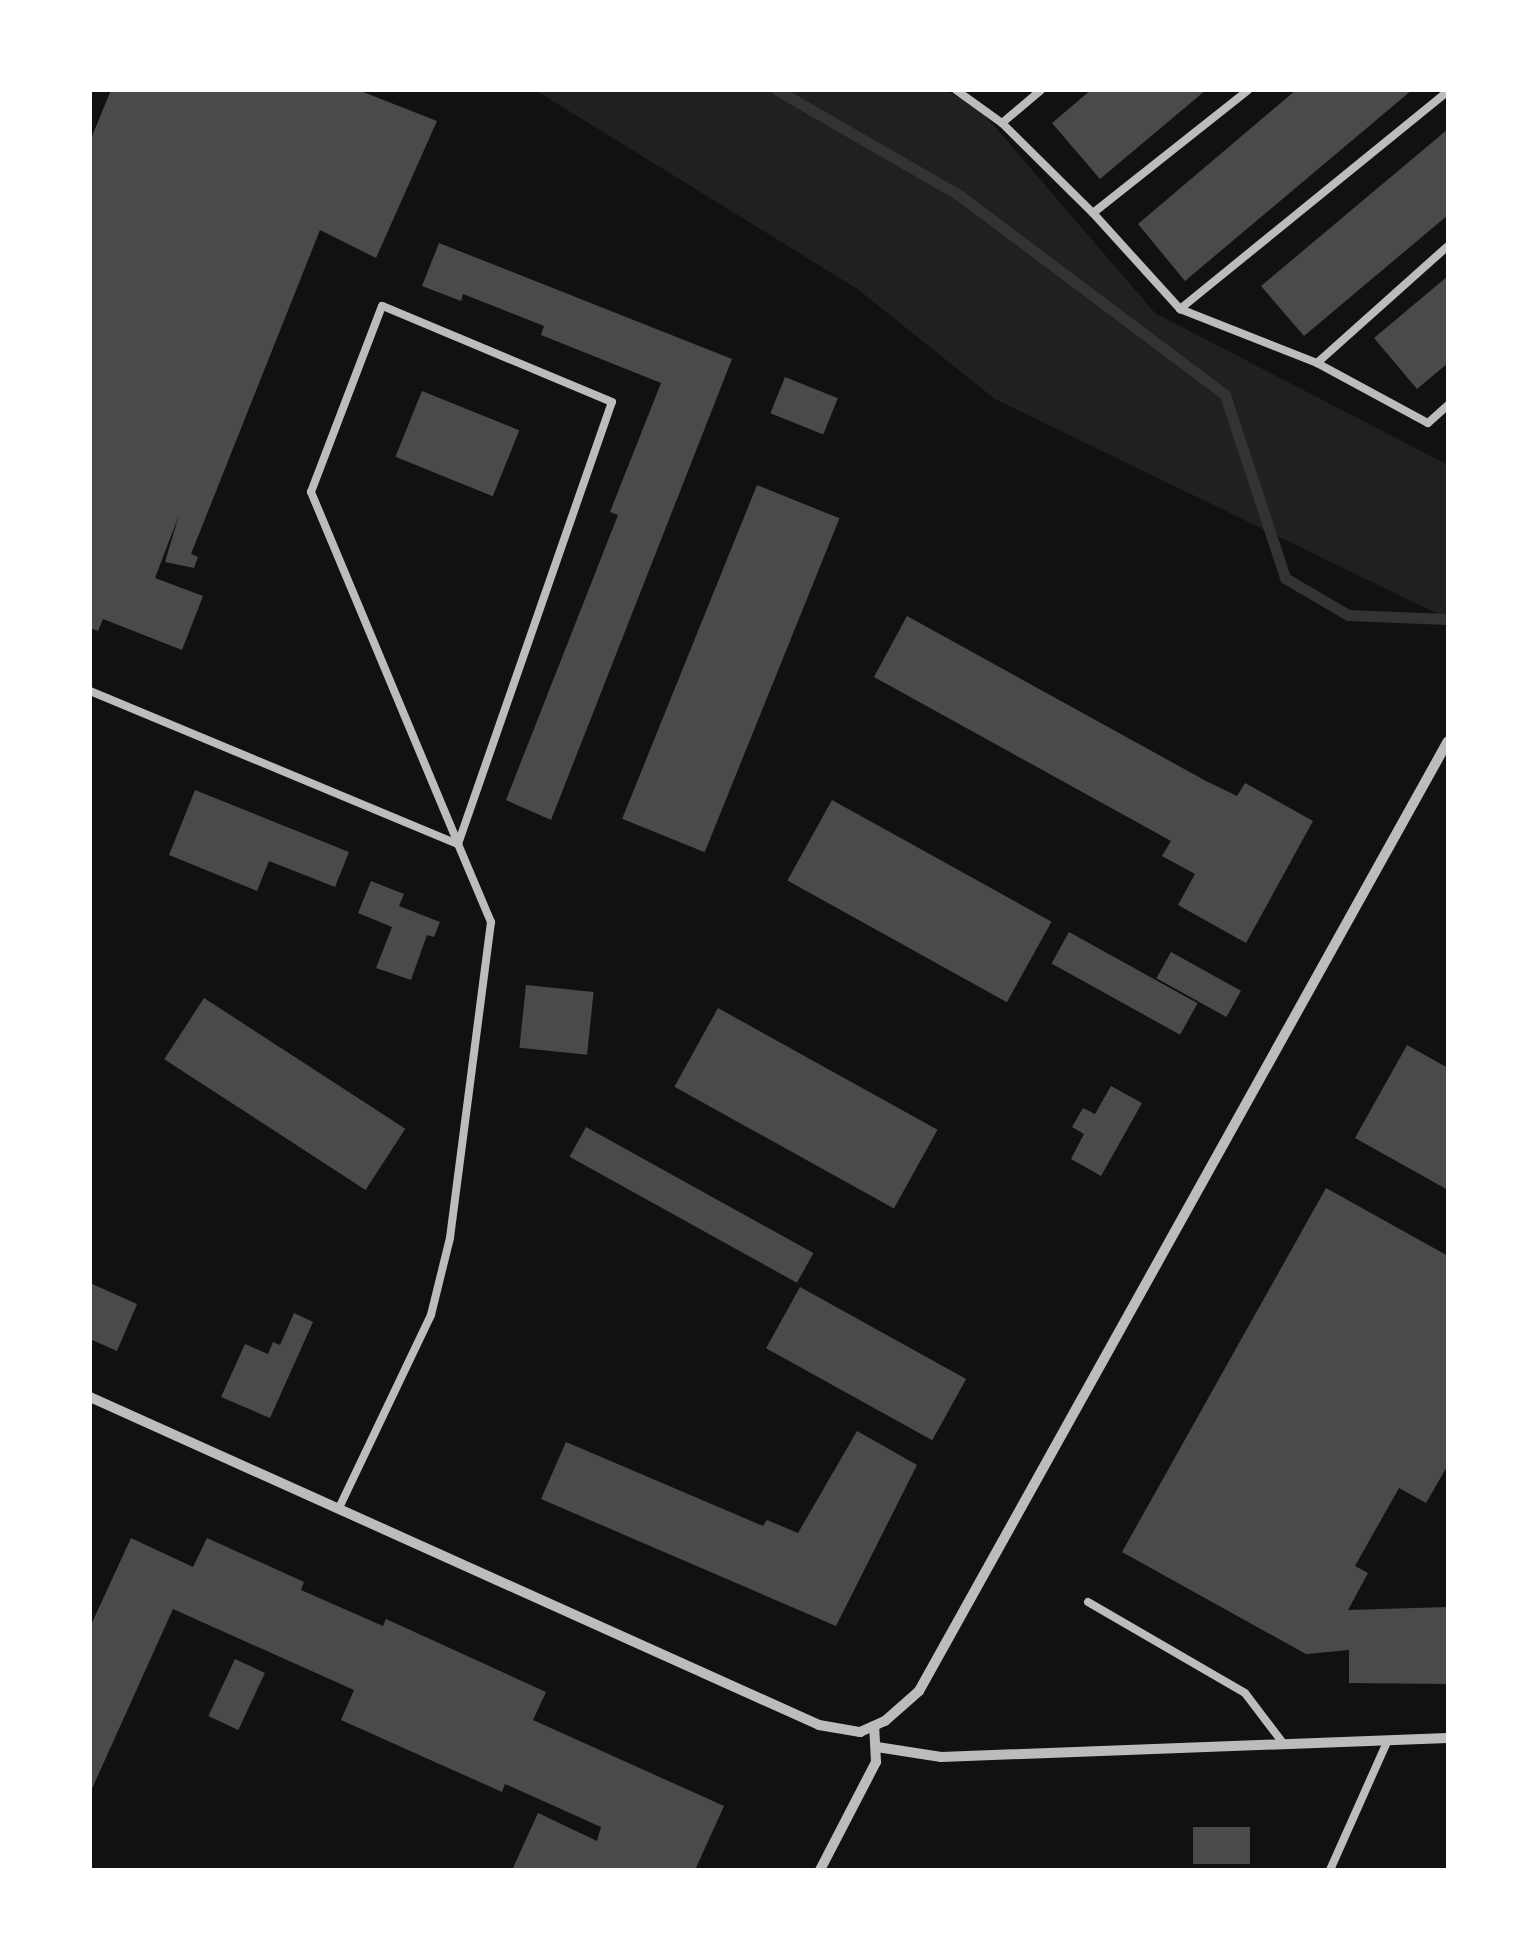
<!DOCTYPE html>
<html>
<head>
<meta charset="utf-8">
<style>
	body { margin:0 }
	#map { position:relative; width:1538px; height:1960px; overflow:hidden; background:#111; font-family:"Nunito Sans",sans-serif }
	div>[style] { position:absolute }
	.green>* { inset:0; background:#202020 }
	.stream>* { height:11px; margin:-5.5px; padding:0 5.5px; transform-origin:5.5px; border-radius:5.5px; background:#333 }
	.building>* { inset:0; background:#4a4a4a; transform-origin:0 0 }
	.service>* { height:8px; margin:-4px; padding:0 4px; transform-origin:4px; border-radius:4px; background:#bcbcbc }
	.minor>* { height:10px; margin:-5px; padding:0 5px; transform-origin:5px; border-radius:5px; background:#bcbcbc }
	span { translate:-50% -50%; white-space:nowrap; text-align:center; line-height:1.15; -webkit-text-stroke:8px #fff; paint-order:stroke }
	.frame { position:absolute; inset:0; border:92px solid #fff; pointer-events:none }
</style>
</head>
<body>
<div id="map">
	<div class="green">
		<div style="clip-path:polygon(535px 90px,944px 90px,978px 107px,1155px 313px,1448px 465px,1448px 619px,995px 399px,859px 290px)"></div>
	</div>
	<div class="stream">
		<div style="left:777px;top:90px;width:210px;rotate:30deg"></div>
		<div style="left:959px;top:195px;width:333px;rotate:36.9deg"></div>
		<div style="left:1225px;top:395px;width:193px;rotate:71.8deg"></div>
		<div style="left:1285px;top:578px;width:73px;rotate:30.4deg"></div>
		<div style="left:1348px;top:615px;width:100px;rotate:2.3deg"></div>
	</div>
	<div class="building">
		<div style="clip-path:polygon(111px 90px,358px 90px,437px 121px,376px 258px,320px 230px,191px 554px,198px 557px,194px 568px,165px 562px,179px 515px,155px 578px,203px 596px,182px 650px,103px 619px,98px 631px,90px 628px,90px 141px)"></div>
		<div style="clip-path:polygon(1091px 90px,1206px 90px,1100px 179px,1052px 123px)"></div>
		<div style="clip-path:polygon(1296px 90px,1412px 90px,1185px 281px,1138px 224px)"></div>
		<div style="clip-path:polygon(1448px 129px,1448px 215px,1304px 336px,1261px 286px)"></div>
		<div style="clip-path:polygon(439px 243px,732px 359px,551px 820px,506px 800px,618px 515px,610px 512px,661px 383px,541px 335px,544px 326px,463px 294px,461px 301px,422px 286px)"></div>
		<div style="clip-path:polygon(1448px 276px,1448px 363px,1417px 389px,1374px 338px)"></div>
		<div style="left:785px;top:377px;width:57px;height:39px;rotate:22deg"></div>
		<div style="left:422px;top:391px;width:105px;height:71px;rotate:22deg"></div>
		<div style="left:757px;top:485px;width:89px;height:360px;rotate:22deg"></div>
		<div style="clip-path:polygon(907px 616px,1206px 781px,1237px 796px,1245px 783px,1313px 821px,1246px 943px,1178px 905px,1195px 874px,1162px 856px,1171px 841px,874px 677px)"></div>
		<div style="clip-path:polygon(195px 790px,349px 852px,335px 887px,269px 861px,257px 891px,169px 855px)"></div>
		<div style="left:832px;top:800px;width:251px;height:92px;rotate:29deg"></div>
		<div style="clip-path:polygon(371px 881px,404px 894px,399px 906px,440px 922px,434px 937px,427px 935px,411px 980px,376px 968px,392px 927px,358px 913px)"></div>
		<div style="left:1069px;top:932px;width:147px;height:36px;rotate:29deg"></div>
		<div style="left:1171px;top:952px;width:80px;height:30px;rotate:29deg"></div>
		<div style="left:526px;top:985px;width:68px;height:63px;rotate:6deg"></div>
		<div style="left:204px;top:998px;width:240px;height:73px;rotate:33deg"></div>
		<div style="left:718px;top:1008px;width:251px;height:90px;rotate:29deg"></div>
		<div style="clip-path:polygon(1407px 1045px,1448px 1068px,1448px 1190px,1355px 1138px)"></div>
		<div style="clip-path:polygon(1111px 1086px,1142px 1103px,1101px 1176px,1071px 1159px,1084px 1134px,1072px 1127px,1083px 1108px,1095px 1114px)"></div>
		<div style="left:586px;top:1127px;width:260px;height:34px;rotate:29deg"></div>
		<div style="clip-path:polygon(1326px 1188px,1448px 1256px,1448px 1465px,1426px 1503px,1399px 1488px,1355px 1566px,1368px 1573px,1348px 1610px,1448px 1607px,1448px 1684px,1349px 1683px,1349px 1650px,1306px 1654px,1122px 1552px)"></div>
		<div style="clip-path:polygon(90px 1283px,137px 1304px,117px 1351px,90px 1339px)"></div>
		<div style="left:800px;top:1287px;width:190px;height:70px;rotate:29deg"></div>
		<div style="clip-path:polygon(294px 1313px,313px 1322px,270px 1418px,221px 1397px,245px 1344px,268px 1354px,273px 1342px,280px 1345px)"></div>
		<div style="clip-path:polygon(857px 1431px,917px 1465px,836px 1626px,541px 1499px,566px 1442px,763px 1526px,767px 1520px,798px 1533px)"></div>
		<div style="clip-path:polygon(131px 1538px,193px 1567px,207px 1538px,304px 1582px,301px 1590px,383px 1626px,386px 1619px,546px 1692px,533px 1720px,724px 1806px,695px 1870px,512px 1870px,538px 1813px,597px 1841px,601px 1827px,505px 1784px,502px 1792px,341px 1720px,354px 1690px,173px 1609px,90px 1793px,90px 1627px)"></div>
		<div style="left:235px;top:1659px;width:33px;height:63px;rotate:25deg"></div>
		<div style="left:1250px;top:1827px;width:37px;height:57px;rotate:90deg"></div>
	</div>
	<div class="service">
		<div style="left:956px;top:90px;width:57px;rotate:35.7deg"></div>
		<div style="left:1002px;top:123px;width:51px;rotate:-40.2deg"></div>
		<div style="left:1002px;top:123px;width:128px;rotate:44.7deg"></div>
		<div style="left:1093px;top:213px;width:198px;rotate:-38.4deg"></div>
		<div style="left:1093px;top:213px;width:130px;rotate:47.8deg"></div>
		<div style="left:1180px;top:309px;width:345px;rotate:-39.1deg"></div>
		<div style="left:1180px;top:309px;width:147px;rotate:21.5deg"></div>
		<div style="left:1317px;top:363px;width:176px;rotate:-41.8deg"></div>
		<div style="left:1317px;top:363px;width:126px;rotate:28.4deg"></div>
		<div style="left:1428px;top:423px;width:27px;rotate:-42deg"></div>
		<div style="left:90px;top:691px;width:399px;rotate:22.6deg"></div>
		<div style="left:458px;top:844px;width:468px;rotate:-70.8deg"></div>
		<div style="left:612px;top:402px;width:249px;rotate:-157.3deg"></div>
		<div style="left:382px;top:306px;width:199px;rotate:110.9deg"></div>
		<div style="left:311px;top:492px;width:381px;rotate:67.3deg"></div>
		<div style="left:458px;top:844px;width:85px;rotate:67.1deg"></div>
		<div style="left:491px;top:922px;width:319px;rotate:97.4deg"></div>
		<div style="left:450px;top:1238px;width:79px;rotate:103.9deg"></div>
		<div style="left:431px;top:1315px;width:212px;rotate:115.5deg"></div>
		<div style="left:1088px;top:1602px;width:181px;rotate:30.1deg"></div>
		<div style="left:1245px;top:1693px;width:63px;rotate:52.8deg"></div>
		<div style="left:1330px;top:1870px;width:142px;rotate:-66deg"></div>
	</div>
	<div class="minor">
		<div style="left:90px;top:1397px;width:799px;rotate:24.22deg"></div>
		<div style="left:819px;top:1725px;width:42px;rotate:9.7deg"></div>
		<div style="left:860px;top:1732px;width:27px;rotate:-24deg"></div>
		<div style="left:885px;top:1721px;width:45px;rotate:-41.4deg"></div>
		<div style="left:919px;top:1691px;width:1087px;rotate:-60.89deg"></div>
		<div style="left:877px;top:1747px;width:65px;rotate:8.9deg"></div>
		<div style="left:941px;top:1757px;width:507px;rotate:-2.15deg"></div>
		<div style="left:820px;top:1870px;width:122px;rotate:-62.6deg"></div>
		<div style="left:876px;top:1762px;width:36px;rotate:-93deg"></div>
	</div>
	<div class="frame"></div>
</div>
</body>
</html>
